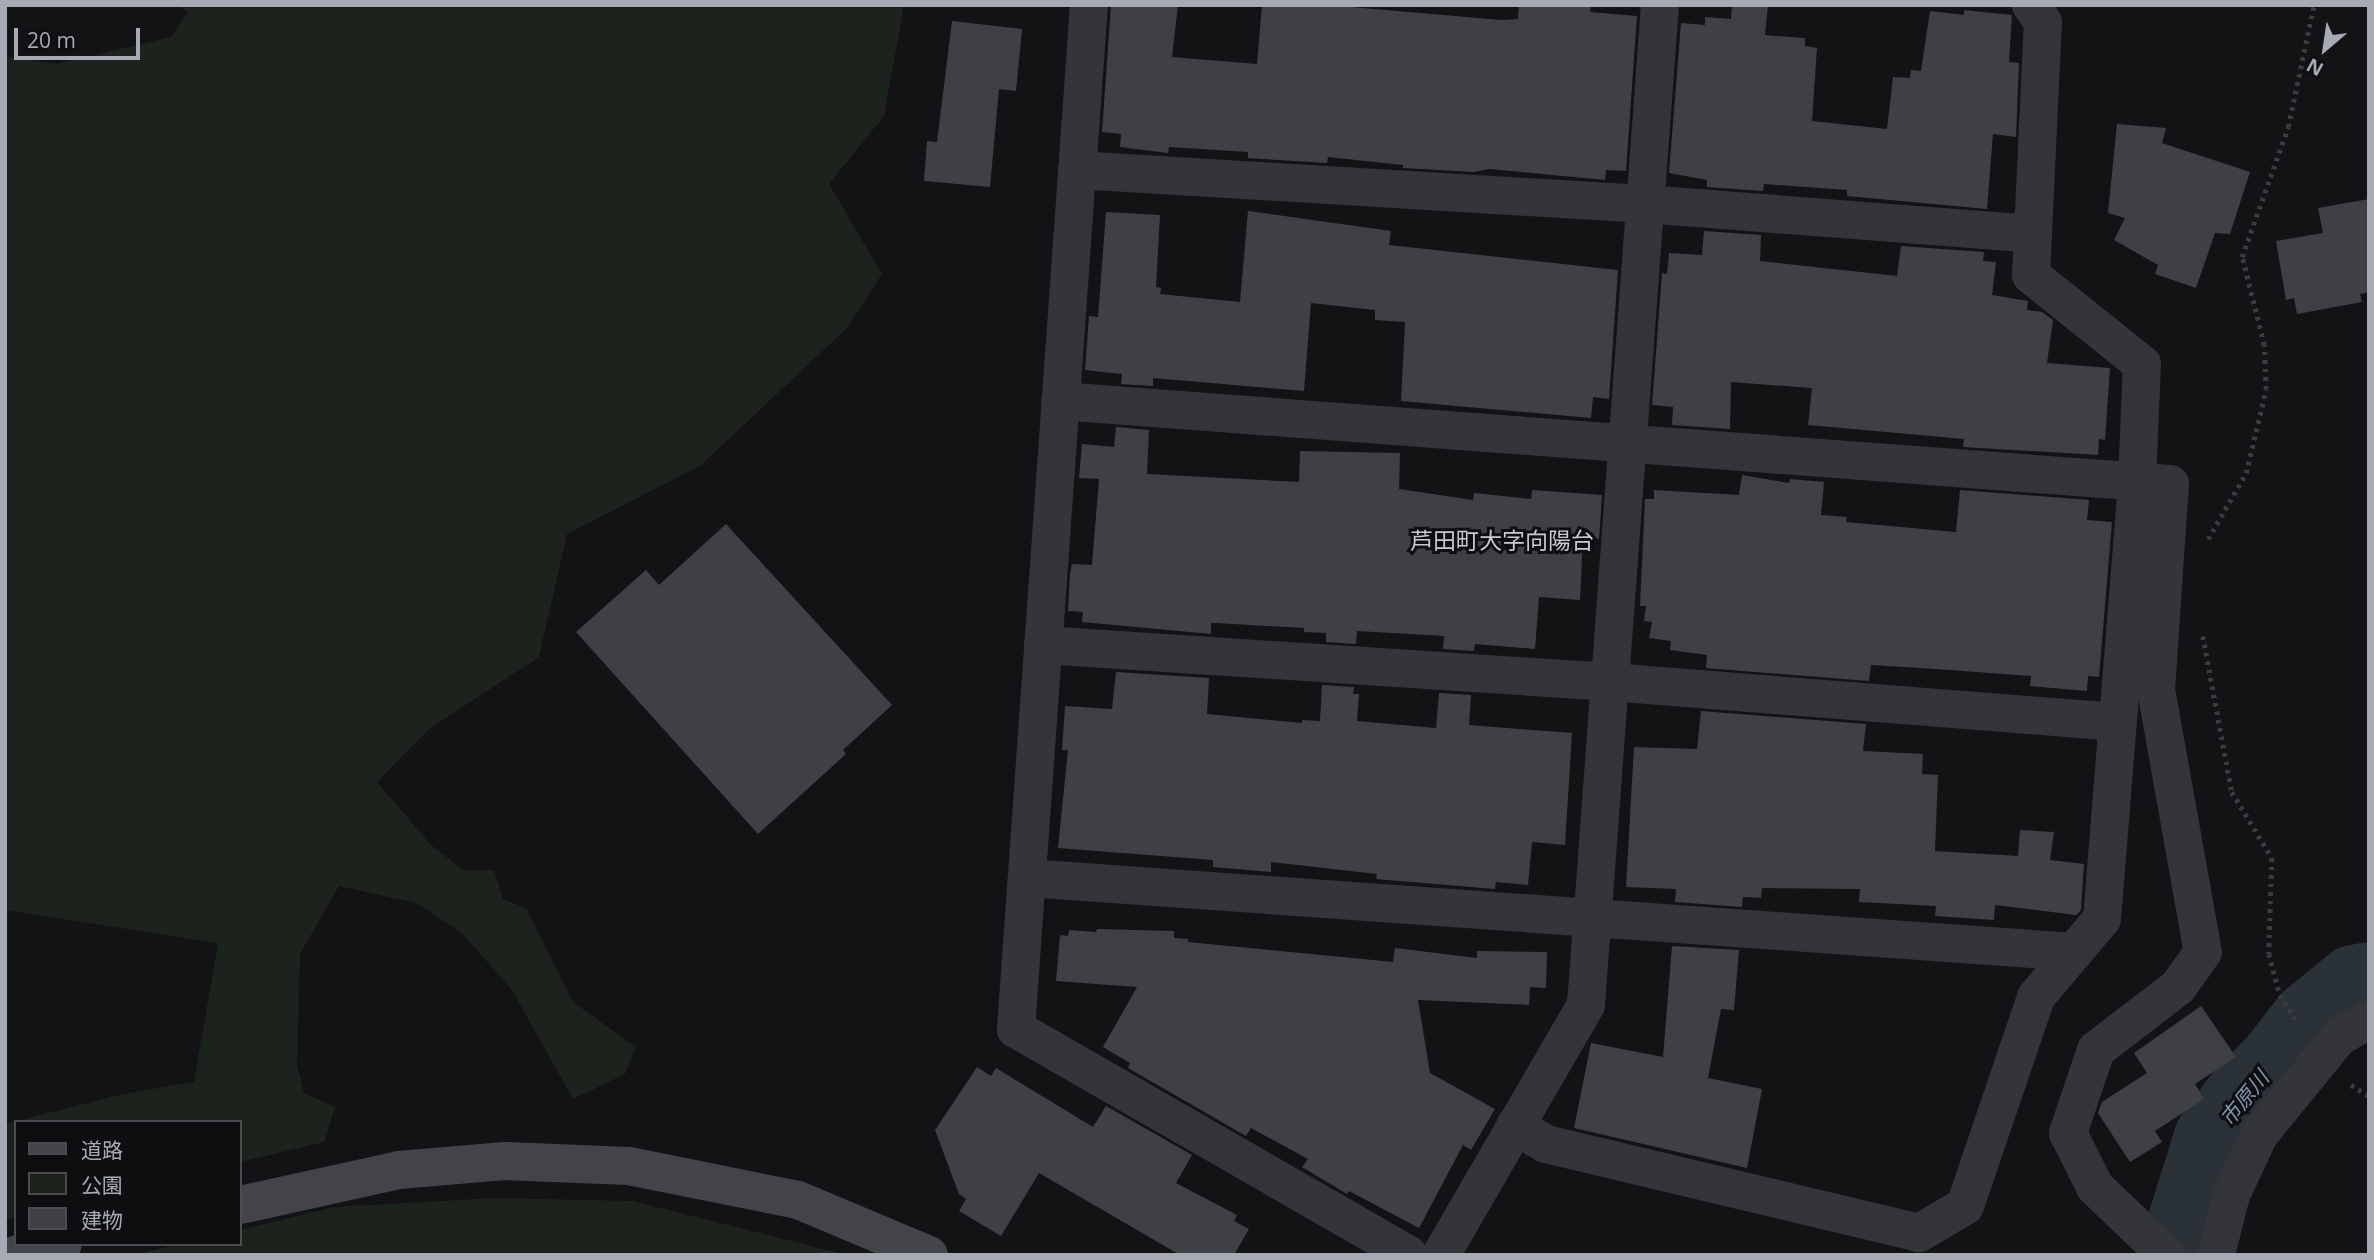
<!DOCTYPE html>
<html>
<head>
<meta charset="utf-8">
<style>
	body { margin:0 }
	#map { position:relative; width:2374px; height:1260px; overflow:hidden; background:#131315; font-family:"Open Sans","Noto Sans JP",sans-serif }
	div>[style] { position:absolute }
	.green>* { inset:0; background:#1b231c }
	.river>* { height:75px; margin:-37.5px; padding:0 37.5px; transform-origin:37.5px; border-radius:37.5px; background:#2a3238 }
	.building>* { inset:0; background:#3f4045 }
	.path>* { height:4.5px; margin-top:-2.25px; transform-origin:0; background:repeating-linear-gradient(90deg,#3a3c41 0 3.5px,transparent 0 8.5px) }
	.street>* { height:38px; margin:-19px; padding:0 19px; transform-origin:19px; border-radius:19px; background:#34353a }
	.secondary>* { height:38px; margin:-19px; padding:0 19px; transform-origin:19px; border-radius:19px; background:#42444a }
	span { translate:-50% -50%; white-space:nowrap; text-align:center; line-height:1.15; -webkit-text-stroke:6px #0e0e10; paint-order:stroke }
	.water-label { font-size:21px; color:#7c99b0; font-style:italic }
	.quarter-label { font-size:23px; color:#c6c9d1 }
	.frame { position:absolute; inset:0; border:7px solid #a5aab5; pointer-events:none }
	.legend { position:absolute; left:14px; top:1120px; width:228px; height:126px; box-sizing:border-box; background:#0e0e10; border:2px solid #4a4c52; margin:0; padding:9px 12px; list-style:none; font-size:21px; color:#a5aab5 }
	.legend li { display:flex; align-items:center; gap:14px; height:35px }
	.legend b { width:35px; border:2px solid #4a4c52 }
	.north { position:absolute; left:2290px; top:14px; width:70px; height:70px; -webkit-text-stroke:5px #0e0e10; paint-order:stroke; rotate:209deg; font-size:19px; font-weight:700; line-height:28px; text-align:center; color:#a5aab5 }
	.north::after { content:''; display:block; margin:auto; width:24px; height:32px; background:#a5aab5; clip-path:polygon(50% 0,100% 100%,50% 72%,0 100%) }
	.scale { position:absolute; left:14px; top:28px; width:126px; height:32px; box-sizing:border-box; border:4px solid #a5aab5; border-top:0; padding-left:9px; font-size:21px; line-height:24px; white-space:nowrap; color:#a5aab5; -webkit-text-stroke:5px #0e0e10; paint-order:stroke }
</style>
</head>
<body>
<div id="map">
	<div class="green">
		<div style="clip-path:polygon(177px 5px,904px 5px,884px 116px,829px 184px,882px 274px,847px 328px,700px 466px,567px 534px,539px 657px,429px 729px,377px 782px,431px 845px,463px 870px,494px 870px,503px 899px,526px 908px,573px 1002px,636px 1047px,625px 1074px,573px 1099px,512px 990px,463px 934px,417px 903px,339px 886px,300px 954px,297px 1065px,304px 1093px,335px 1107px,324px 1142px,240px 1162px,240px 1122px,16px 1122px,16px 1217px,5px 1220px,5px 1124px,123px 1094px,194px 1082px,218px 943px,5px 910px,5px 56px,57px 64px,171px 37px,188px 12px)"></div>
		<div style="clip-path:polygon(495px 1198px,633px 1201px,847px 1255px,133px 1255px,178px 1244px,240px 1244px,240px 1230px,334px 1207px)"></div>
	</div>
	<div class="river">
		<div style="left:2195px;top:1255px;width:28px;rotate:-117deg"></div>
		<div style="left:2182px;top:1230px;width:97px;rotate:-72.7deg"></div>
		<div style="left:2211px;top:1137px;width:46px;rotate:-53.9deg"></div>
		<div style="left:2238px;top:1100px;width:57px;rotate:-46.4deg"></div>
		<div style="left:2277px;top:1059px;width:51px;rotate:-52.2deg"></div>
		<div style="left:2308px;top:1019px;width:58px;rotate:-39.4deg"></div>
		<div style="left:2353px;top:982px;width:16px;rotate:-11deg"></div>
	</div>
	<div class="building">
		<div style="clip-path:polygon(1111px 5px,1178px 5px,1172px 57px,1257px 64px,1262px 5px,1328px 5px,1501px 20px,1518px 19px,1519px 5px,1591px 5px,1590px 12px,1637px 16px,1626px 171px,1606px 170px,1605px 180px,1489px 169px,1474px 172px,1403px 168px,1403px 165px,1328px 157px,1327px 163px,1248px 158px,1248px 152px,1169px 147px,1168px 153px,1120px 147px,1121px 134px,1102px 132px)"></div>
		<div style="clip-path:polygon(1732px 5px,1768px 5px,1765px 35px,1805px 38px,1805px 46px,1817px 48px,1812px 121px,1887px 129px,1893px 77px,1910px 78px,1911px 70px,1921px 71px,1930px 11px,1964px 15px,1964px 10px,2012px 15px,2009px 62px,2019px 63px,2016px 137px,1993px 134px,1987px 209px,1847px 196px,1847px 190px,1764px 184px,1763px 191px,1707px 187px,1707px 180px,1669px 173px,1681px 23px,1705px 25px,1705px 17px,1731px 19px)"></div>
		<div style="clip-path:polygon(952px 21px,1022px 29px,1016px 91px,999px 89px,990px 187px,924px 181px,927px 141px,937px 142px)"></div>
		<div style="clip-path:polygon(2117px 124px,2166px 128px,2162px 143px,2250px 172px,2230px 234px,2215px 233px,2196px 288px,2155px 274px,2158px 265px,2114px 240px,2125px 218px,2108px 213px)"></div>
		<div style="clip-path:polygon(2369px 199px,2369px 292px,2360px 294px,2362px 302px,2297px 314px,2294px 298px,2286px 300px,2276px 241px,2323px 233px,2318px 208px)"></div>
		<div style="clip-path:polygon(1248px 211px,1391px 231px,1389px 245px,1618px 270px,1609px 399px,1593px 397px,1591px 418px,1401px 401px,1405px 322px,1375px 320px,1375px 310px,1311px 303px,1304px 391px,1153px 378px,1153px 386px,1121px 384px,1122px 374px,1085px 370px,1089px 316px,1098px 317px,1106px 212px,1160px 215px,1156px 287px,1161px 288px,1160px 294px,1240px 302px)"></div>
		<div style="clip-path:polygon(1704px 231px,1761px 235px,1760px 261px,1897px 276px,1901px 246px,1984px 252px,1983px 261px,1996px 262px,1992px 295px,2028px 301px,2027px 310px,2042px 312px,2053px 320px,2047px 363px,2110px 368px,2105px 440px,2099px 439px,2098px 455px,1963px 447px,1964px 439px,1808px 425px,1812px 388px,1731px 382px,1730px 429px,1672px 425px,1673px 407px,1652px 405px,1662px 273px,1667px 274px,1669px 253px,1702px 255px)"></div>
		<div style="clip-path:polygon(1116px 427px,1149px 430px,1147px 474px,1299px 482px,1300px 451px,1400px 453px,1399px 489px,1473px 500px,1474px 493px,1531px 499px,1532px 490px,1602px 495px,1599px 539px,1583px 538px,1580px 600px,1539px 597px,1535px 649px,1475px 644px,1474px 651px,1443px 649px,1444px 636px,1357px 631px,1356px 644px,1326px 642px,1326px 633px,1304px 632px,1304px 628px,1216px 623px,1211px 623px,1211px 634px,1082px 622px,1083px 612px,1068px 611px,1070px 573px,1072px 564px,1092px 565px,1099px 479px,1079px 478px,1082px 444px,1114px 447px)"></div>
		<div style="clip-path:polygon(1742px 475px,1789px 483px,1790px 479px,1824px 482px,1821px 515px,1847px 517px,1846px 522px,1956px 532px,1960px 490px,2089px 500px,2087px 520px,2112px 522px,2099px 677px,2088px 676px,2087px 691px,2030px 686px,2031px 676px,1936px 669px,1871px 665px,1869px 681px,1706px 668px,1707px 655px,1670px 650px,1671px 641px,1649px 638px,1652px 622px,1644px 621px,1646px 606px,1640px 606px,1645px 499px,1654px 499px,1654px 490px,1739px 495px)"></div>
		<div style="clip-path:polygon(726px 524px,892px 705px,843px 750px,846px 754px,758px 834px,576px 632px,646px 570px,659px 585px)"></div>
		<div style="clip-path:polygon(1116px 672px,1209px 678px,1207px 714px,1302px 723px,1302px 720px,1320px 721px,1322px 685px,1354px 687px,1353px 694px,1359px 694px,1357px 721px,1436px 728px,1439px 693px,1471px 695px,1469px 725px,1572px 733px,1565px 845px,1532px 842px,1528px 885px,1496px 882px,1495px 889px,1376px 879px,1377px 874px,1271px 862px,1271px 872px,1213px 867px,1213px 860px,1058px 848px,1068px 750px,1062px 750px,1065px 706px,1112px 709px)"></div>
		<div style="clip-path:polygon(1701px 711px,1866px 724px,1863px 751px,1923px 754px,1922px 774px,1938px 775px,1935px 851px,2018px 856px,2020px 830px,2054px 832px,2050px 860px,2084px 864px,2081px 910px,2076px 915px,1995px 905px,1994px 920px,1935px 916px,1936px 906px,1859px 902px,1860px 889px,1762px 888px,1761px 898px,1743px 897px,1742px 907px,1675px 902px,1676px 889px,1626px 887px,1634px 747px,1697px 749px)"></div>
		<div style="clip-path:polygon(1097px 929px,1174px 931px,1174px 938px,1188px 939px,1188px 942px,1393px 962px,1395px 948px,1477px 958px,1477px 951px,1547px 952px,1546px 988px,1530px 987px,1529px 1005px,1418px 1000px,1430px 1073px,1495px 1109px,1471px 1150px,1463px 1145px,1419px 1228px,1349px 1191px,1347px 1194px,1302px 1167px,1308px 1159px,1251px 1128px,1246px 1136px,1128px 1068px,1130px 1063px,1103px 1047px,1137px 987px,1056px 981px,1060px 935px,1068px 936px,1069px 930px,1096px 932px)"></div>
		<div style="clip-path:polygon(1672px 946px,1739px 950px,1734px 1010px,1721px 1009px,1708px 1078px,1762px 1089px,1747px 1168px,1574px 1128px,1591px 1043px,1663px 1057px)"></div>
		<div style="clip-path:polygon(2201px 1006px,2236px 1057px,2195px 1084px,2204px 1099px,2155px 1131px,2162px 1142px,2130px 1162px,2098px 1113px,2102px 1102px,2147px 1073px,2134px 1053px)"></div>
		<div style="clip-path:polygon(977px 1067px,991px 1076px,996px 1068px,1093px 1127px,1106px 1106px,1192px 1155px,1176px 1183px,1237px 1215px,1234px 1221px,1249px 1229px,1234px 1255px,1180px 1255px,1039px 1173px,1001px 1236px,959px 1211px,966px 1199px,959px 1194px,935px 1130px)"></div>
	</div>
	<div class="path">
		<div style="left:2208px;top:539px;width:76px;rotate:-60.1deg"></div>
		<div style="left:2246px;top:473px;width:86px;rotate:-76.6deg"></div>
		<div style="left:2266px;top:389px;width:44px;rotate:-92.6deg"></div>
		<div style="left:2264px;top:345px;width:91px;rotate:-104deg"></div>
		<div style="left:2242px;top:257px;width:138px;rotate:-70.5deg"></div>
		<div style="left:2288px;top:127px;width:125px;rotate:-78deg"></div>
		<div style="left:2203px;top:636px;width:159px;rotate:79.5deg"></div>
		<div style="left:2232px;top:792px;width:77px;rotate:58.8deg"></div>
		<div style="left:2272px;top:858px;width:96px;rotate:91.8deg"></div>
		<div style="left:2269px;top:954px;width:42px;rotate:75deg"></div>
		<div style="left:2280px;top:995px;width:33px;rotate:57deg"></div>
		<div style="left:2351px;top:1085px;width:21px;rotate:31deg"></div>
	</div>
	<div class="street">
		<div style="left:1089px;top:5px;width:1027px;rotate:94.08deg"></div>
		<div style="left:1016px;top:1029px;width:453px;rotate:29.9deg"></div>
		<div style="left:1077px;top:170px;width:569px;rotate:3.43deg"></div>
		<div style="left:1645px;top:204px;width:389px;rotate:4.4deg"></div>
		<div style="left:1060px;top:401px;width:1113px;rotate:4.28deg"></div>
		<div style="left:2170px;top:484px;width:205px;rotate:93.9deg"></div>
		<div style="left:2156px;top:689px;width:267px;rotate:79.9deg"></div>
		<div style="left:2203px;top:952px;width:43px;rotate:125.5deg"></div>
		<div style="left:2178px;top:987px;width:103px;rotate:142.5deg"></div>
		<div style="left:2096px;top:1050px;width:88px;rotate:108.6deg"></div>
		<div style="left:2068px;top:1133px;width:60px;rotate:63.4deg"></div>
		<div style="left:2095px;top:1187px;width:98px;rotate:43.8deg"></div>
		<div style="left:1043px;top:645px;width:568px;rotate:3.73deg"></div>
		<div style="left:1610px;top:682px;width:509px;rotate:4.51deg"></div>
		<div style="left:1027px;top:878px;width:1050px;rotate:4.04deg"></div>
		<div style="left:1515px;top:1126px;width:36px;rotate:30deg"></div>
		<div style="left:1546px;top:1144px;width:383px;rotate:13.4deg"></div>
		<div style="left:1919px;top:1233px;width:53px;rotate:-30.4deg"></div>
		<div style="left:1965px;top:1206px;width:221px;rotate:-71.2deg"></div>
		<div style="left:2036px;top:997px;width:102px;rotate:-49.8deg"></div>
		<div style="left:2102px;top:919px;width:438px;rotate:-85.4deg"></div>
		<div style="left:2137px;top:482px;width:118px;rotate:-87.6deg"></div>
		<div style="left:2142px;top:364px;width:142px;rotate:-141.3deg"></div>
		<div style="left:2031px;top:275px;width:253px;rotate:-87.3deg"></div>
		<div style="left:2043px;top:22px;width:21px;rotate:-125deg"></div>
		<div style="left:1441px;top:1255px;width:289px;rotate:-59.9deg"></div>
		<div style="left:1586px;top:1005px;width:1003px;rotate:-85.77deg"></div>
		<div style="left:2216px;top:1255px;width:62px;rotate:-76deg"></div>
		<div style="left:2231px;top:1195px;width:66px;rotate:-65deg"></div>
		<div style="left:2259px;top:1135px;width:127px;rotate:-50.8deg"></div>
		<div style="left:2339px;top:1037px;width:34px;rotate:-30deg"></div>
	</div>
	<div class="secondary">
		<div style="left:240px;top:1205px;width:163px;rotate:-12.4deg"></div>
		<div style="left:399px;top:1170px;width:106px;rotate:-4.9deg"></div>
		<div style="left:505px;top:1161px;width:124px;rotate:2.3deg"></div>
		<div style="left:629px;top:1166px;width:172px;rotate:11.4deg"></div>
		<div style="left:798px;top:1200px;width:142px;rotate:22.8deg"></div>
		<div style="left:14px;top:1255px;width:50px;rotate:-12.7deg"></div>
	</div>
	<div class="water-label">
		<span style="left:2244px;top:1098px;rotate:-51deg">市原川</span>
	</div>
	<div class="quarter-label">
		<span style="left:1502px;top:540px">芦田町大字向陽台</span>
	</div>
	<div class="frame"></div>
	<ul class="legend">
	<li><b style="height:9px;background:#42444a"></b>道路</li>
	<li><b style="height:19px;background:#1b231c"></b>公園</li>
	<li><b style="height:19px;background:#3f4045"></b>建物</li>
	</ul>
	<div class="north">N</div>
	<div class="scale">20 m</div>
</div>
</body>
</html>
